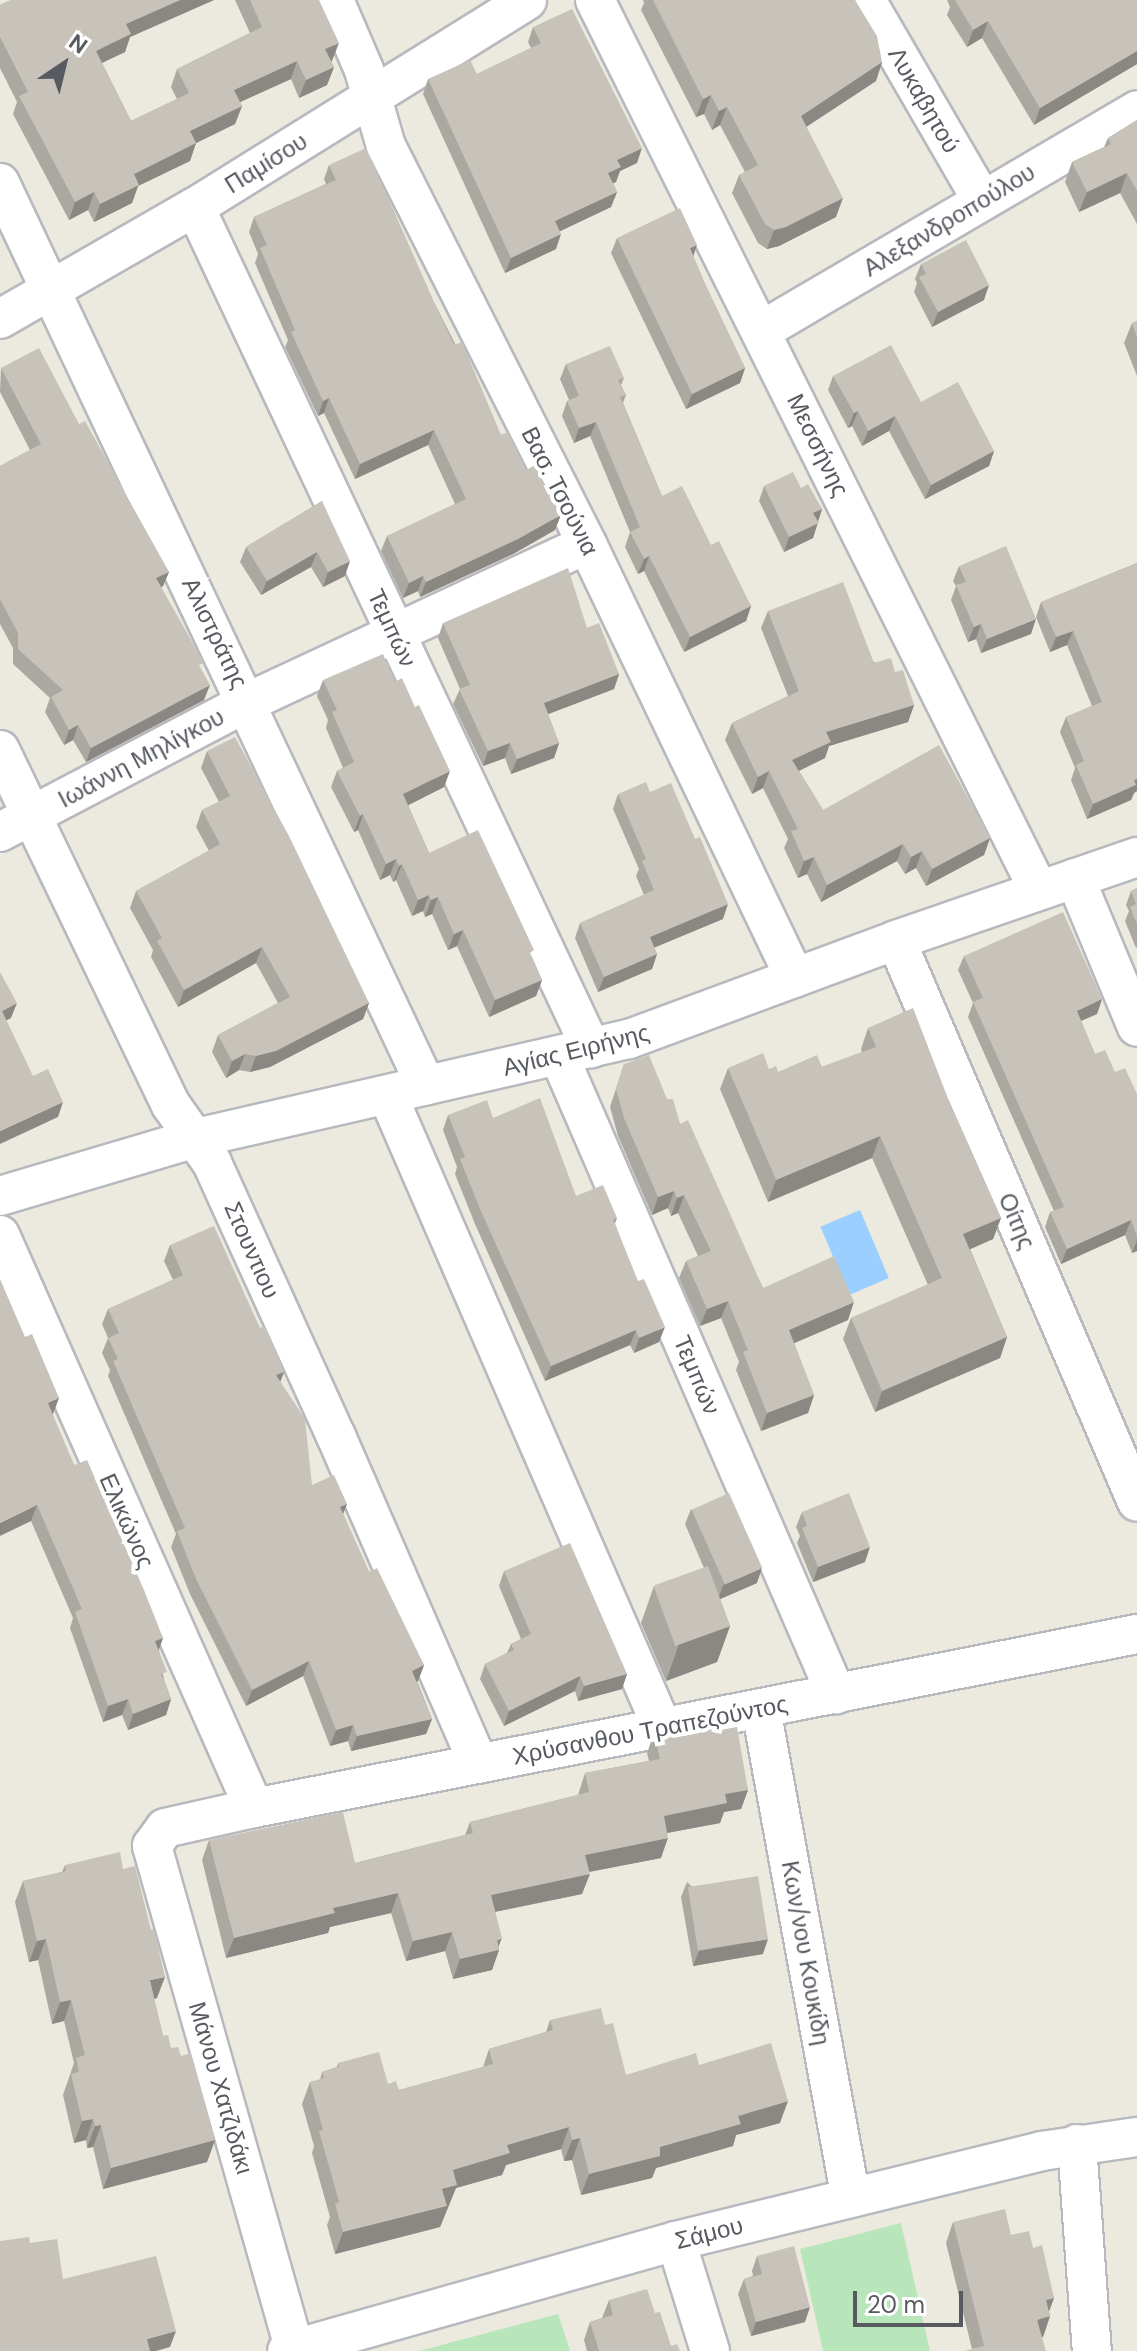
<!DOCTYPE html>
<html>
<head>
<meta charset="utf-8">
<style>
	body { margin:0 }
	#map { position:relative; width:1137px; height:2351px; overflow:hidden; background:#eceade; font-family:"DM Sans",sans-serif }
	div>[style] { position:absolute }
	.green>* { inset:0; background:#b8e6ba }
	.water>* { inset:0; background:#9bcfff; transform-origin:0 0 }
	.roads { filter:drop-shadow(2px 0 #b7b9bf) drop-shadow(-2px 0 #b7b9bf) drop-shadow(0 2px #b7b9bf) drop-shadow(0 -2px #b7b9bf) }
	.street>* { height:38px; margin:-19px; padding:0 19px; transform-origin:19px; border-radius:19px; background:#fff }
	.wall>* { inset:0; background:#aba8a1 }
	.shaded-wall>* { inset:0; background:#8b8883 }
	.building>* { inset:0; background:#c7c3bb; transform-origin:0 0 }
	span { translate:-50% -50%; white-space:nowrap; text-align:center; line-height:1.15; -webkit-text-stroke:8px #fff; paint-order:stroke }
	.street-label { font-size:24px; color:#575b61 }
	.north { position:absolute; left:24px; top:24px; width:80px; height:80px; -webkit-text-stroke:6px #fff; paint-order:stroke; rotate:35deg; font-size:22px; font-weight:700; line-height:32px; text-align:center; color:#575b61 }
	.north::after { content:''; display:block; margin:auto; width:28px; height:36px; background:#575b61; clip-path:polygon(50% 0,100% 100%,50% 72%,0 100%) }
	.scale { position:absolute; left:853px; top:2291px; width:110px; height:36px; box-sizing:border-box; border:4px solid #575b61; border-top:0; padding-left:10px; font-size:24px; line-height:28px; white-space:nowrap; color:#575b61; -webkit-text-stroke:6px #fff; paint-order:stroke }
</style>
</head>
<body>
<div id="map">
	<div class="green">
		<div style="clip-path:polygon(901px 2223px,930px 2351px,823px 2351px,800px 2249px)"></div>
		<div style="clip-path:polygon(558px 2314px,570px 2351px,419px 2351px)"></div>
	</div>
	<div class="water">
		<div style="left:860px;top:1210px;width:74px;height:43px;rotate:67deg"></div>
	</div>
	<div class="roads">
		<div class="street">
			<div style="left:334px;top:0;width:76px;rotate:66.8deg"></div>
			<div style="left:364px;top:70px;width:79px;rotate:73.9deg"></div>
			<div style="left:386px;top:146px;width:446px;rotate:63.2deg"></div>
			<div style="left:587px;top:544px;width:481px;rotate:64.4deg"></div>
			<div style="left:595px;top:0;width:995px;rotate:63.51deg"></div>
			<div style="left:866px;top:0;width:231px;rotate:59.9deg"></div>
			<div style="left:0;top:183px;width:998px;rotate:64.74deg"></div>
			<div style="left:195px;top:207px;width:930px;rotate:64.79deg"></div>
			<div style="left:0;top:319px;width:225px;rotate:-29.9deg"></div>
			<div style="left:195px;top:207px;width:391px;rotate:-31.9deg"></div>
			<div style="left:761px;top:331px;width:436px;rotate:-30.4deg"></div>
			<div style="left:0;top:750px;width:394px;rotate:64.3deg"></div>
			<div style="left:171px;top:1105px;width:71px;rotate:54.7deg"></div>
			<div style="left:212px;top:1163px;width:300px;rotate:65.6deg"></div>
			<div style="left:336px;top:1436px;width:357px;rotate:66.5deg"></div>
			<div style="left:0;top:832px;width:280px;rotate:-27.7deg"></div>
			<div style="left:248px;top:702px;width:374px;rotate:-25deg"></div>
			<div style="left:1075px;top:878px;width:161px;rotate:67.4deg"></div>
			<div style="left:896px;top:940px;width:611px;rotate:66.79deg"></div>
			<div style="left:559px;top:1056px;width:696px;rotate:66.53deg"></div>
			<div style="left:388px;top:1096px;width:688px;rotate:66.53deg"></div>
			<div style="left:0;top:1196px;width:204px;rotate:-16.5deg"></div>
			<div style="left:196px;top:1138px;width:444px;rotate:-12.9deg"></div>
			<div style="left:629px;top:1039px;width:285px;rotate:-20.3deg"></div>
			<div style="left:896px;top:940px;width:255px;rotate:-19deg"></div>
			<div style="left:0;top:1235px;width:627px;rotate:66.09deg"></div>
			<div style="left:761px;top:1709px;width:497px;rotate:79.6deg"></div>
			<div style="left:1077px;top:2144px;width:208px;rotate:85.9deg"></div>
			<div style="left:676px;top:2241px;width:115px;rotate:72.8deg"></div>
			<div style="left:287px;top:2351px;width:404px;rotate:-15.8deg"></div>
			<div style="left:676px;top:2241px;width:377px;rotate:-13.8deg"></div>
			<div style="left:1042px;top:2151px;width:96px;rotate:-8.4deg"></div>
			<div style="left:295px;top:2351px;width:525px;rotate:-105.81deg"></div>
			<div style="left:152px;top:1846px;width:22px;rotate:-54deg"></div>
			<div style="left:165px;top:1828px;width:91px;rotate:-12.7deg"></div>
			<div style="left:254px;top:1808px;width:900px;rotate:-11.15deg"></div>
		</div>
	</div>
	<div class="wall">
		<div style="clip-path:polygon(11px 0,214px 0,130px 37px,125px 52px,102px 63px,131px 121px,177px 99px,171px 87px,177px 69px,250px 33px,235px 0,319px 0,332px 61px,331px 61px,334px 67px,327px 85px,299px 98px,291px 79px,240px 102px,242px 106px,235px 124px,196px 143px,190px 161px,138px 186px,132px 203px,94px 222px,88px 210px,69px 220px,13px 114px,17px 102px,0 68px,0 5px)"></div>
		<div style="clip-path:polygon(643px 0,855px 0,882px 62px,876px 81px,806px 127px,836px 217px,779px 246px,767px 249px,758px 243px,732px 193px,739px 175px,745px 172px,720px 125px,712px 130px,704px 114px,696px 117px,641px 10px,644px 3px)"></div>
		<div style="clip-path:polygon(947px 0,1137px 0,1137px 64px,1034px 125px,982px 38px,967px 47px,947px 15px,950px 7px)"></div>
		<div style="clip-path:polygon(533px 27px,637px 163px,620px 171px,616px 182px,613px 183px,617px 192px,611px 207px,560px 231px,556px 249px,505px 273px,423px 94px,428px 79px,477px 74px,531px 48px,528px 42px)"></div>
		<div style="clip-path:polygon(1137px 120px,1137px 224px,1120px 193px,1079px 212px,1065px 182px,1072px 162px,1104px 147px,1108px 138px)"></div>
		<div style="clip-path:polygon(329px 165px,435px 304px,501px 435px,526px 470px,555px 530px,513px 554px,420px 597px,418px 591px,403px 598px,381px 551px,387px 536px,455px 504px,428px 445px,355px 479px,324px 413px,318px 416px,285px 347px,288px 340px,255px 263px,258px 254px,249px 232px,254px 217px,326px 184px,324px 179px)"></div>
		<div style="clip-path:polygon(617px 238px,693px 256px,705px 284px,745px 368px,740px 383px,686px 409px,611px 253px)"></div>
		<div style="clip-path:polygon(921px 264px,984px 300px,932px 327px,914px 292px,917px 283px,915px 279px)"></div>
		<div style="clip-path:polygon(1137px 321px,1137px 376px,1124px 343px,1132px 323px)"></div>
		<div style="clip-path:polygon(566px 364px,624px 378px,621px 385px,626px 395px,623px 403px,662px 496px,711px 545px,751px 606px,746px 621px,684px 652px,644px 571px,638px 574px,625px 547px,630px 532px,590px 436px,574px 443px,562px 416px,567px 401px,569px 400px,560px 379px)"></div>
		<div style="clip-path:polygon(1px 368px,79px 424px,169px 572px,163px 586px,161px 587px,201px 670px,204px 700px,86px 762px,73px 740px,64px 745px,45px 712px,50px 698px,13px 664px,13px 648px,0 624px,0 466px,30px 450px,0 392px)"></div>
		<div style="clip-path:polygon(833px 376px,921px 402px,994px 451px,989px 466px,925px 499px,889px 431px,862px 446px,852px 426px,848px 428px,828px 390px)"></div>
		<div style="clip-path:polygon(764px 486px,801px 488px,822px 509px,813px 538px,784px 552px,759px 501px)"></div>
		<div style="clip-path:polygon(322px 501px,345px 576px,323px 587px,311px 567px,261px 595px,240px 562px,246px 547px)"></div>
		<div style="clip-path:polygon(1137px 563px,1137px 791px,1134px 793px,1131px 800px,1087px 819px,1071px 780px,1075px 768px,1060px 732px,1066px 717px,1092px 706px,1067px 645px,1050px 652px,1036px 617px,1041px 602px)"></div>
		<div style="clip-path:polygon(959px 566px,1031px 634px,981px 653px,976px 639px,968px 642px,951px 600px,956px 586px,953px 581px)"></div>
		<div style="clip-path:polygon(768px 611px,895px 672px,914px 705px,908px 722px,829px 746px,825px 758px,799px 771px,823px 810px,990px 838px,984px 855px,926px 886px,916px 868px,905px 874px,897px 861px,821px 902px,807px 874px,798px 878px,784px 848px,788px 839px,763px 788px,752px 794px,725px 740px,732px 723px,788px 696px,761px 628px)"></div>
		<div style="clip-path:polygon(443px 623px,587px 628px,619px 674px,614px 689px,548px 714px,559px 743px,554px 758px,511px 774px,505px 758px,483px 766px,453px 704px,460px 689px,438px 638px)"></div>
		<div style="clip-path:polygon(323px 680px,444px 787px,408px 805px,429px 853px,532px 957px,542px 980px,536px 996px,489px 1017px,457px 946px,448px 950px,432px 914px,425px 917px,423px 911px,412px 916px,396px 880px,393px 882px,390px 875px,380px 880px,358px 830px,354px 832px,331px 787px,337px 771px,343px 768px,326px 728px,328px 720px,317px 696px)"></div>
		<div style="clip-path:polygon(207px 751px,369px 1003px,363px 1019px,270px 1067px,250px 1072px,239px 1070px,226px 1078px,212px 1052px,218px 1035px,278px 1003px,256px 963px,178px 1007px,151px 957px,153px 950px,130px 908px,136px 891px,209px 851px,196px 827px,202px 810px,219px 802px,201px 768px)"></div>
		<div style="clip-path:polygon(650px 792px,723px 919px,654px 947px,657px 954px,652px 969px,598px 992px,575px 938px,580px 923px,644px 895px,636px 876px,639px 869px,613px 809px,618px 794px)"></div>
		<div style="clip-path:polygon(1137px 888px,1137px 947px,1136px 948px,1125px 921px,1129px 911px,1126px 905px,1131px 891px)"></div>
		<div style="clip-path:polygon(964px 956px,1102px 999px,1097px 1014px,1081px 1021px,1095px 1054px,1137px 1094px,1137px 1251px,1132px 1253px,1125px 1235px,1061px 1264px,1045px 1227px,1050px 1212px,1054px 1211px,968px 1017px,973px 1003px,958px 970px)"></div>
		<div style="clip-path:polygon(868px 1028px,949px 1101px,1001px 1218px,993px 1239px,970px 1249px,1007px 1337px,1000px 1358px,875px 1412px,843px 1339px,851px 1318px,928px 1285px,872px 1158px,768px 1202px,720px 1089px,728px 1068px,778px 1072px,822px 1067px,862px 1052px,861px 1049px)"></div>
		<div style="clip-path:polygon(624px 1064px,667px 1099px,763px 1288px,848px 1320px,794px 1343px,814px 1395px,808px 1413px,761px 1431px,736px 1370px,739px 1362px,721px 1318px,700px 1326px,679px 1278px,686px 1261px,698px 1256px,678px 1213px,671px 1216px,668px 1208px,652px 1215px,618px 1136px,610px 1107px)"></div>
		<div style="clip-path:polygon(448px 1115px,493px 1118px,576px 1196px,617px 1218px,615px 1224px,659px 1342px,634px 1353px,630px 1345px,545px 1381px,475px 1224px,455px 1174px,457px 1167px,443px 1130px)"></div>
		<div style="clip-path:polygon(170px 1245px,260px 1328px,284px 1372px,280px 1382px,312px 1485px,347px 1504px,343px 1514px,369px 1572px,424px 1665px,418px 1681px,417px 1681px,432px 1719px,426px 1734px,351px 1751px,348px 1741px,330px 1746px,303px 1676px,246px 1706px,190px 1594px,171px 1547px,176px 1534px,108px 1376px,110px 1370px,102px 1353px,108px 1338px,102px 1324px,108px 1309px,173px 1280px,164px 1261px)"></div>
		<div style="clip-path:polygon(25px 1337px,59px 1398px,52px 1414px,74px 1465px,163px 1638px,159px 1650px,164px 1680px,171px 1699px,166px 1715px,128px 1730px,122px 1715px,103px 1722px,70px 1628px,73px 1618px,31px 1521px)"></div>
		<div style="clip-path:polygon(691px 1509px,757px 1583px,720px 1599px,730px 1626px,717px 1662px,666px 1681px,641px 1623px,654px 1586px,704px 1568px,685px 1524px)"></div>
		<div style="clip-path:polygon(802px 1512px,865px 1562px,813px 1582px,797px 1543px,800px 1536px,796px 1527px)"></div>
		<div style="clip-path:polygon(504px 1571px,627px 1674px,622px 1689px,578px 1701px,575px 1691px,504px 1726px,480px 1679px,485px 1664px,507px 1653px,511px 1644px,521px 1639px,499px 1586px)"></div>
		<div style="clip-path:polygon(714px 1731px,748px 1790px,741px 1809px,724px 1812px,720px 1823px,667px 1833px,661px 1858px,589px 1872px,582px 1894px,495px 1912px,499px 1950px,492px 1970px,453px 1979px,445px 1951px,406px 1961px,391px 1913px,330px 1927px,328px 1933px,226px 1958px,202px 1860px,209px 1840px,355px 1863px,465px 1835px,470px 1822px,578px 1795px,585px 1773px,649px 1761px,647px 1753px,654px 1733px)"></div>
		<div style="clip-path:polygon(65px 1865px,157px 1998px,154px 1999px,163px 2036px,171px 2048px,181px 2056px,215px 2140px,207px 2162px,103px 2189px,93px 2147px,87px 2148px,86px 2140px,74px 2143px,63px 2095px,74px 2063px,64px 2021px,52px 2024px,38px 1960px,29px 1962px,15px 1902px,23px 1881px,62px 1872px)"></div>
		<div style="clip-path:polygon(687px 1882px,763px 1954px,693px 1966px,681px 1897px)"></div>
		<div style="clip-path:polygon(550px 2020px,605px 2025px,626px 2075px,699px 2065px,780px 2123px,736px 2135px,733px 2146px,656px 2168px,652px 2178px,581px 2195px,572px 2160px,564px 2161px,561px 2149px,506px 2165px,502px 2175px,456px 2188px,440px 2227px,335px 2254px,327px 2225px,330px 2217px,312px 2153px,314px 2146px,302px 2104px,310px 2082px,320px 2080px,322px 2072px,337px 2067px,338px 2063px,388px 2084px,399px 2090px,483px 2067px,489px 2049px,546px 2032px)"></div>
		<div style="clip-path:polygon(953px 2222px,1011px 2235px,1033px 2248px,1054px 2298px,1049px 2311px,1050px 2316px,1043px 2337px,972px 2349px,946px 2243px)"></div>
		<div style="clip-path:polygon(757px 2256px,805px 2322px,751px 2336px,738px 2294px,744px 2279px,753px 2276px,752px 2271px)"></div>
		<div style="clip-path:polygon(609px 2300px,655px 2313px,671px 2346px,680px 2351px,587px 2351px,584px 2340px,590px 2322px,602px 2318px)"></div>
	</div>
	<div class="shaded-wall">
		<div style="clip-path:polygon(180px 0,214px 0,130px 37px,125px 52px,89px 69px,96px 51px,126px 24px)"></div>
		<div style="clip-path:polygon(988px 21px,982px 38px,967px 47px,973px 30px)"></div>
		<div style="clip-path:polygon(339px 43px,332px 61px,319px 67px,325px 49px)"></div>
		<div style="clip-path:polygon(1137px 51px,1137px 64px,1034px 125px,1040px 108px)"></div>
		<div style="clip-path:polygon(297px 61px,291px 79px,227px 108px,234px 90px)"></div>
		<div style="clip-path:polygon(882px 62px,876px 81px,794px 135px,801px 116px)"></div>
		<div style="clip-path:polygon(334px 67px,327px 85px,299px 98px,306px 80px)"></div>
		<div style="clip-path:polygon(711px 95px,704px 114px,696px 117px,703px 99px)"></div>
		<div style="clip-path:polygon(242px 106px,235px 124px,184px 149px,190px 131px)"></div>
		<div style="clip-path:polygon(727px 107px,720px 125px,712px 130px,719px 111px)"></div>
		<div style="clip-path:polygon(196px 143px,190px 161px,138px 186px,132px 203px,94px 222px,100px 204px,134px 174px)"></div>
		<div style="clip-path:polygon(642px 148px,637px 163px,620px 171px,616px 182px,602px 188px,608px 173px,617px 160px)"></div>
		<div style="clip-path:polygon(1127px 173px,1120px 193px,1079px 212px,1087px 192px)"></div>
		<div style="clip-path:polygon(94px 192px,88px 210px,69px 220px,75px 202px)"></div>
		<div style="clip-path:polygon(617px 192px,611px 207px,550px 236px,555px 221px)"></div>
		<div style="clip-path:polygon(843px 198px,836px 217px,779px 246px,767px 249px,774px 230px)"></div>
		<div style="clip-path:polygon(561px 234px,556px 249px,505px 273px,511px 258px)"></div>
		<div style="clip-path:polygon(697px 245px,692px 260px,690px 248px)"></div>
		<div style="clip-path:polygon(989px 285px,984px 300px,932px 327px,938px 312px)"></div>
		<div style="clip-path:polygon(745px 368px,740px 383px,686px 409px,692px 394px)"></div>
		<div style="clip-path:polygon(329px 398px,324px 413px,318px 416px,323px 401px)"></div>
		<div style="clip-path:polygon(858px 411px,852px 426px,848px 428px,854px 413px)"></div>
		<div style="clip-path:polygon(895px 416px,889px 431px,862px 446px,868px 431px)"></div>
		<div style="clip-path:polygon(596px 422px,590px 436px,574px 443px,579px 428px)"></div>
		<div style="clip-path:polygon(434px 430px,428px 445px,355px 479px,360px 464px)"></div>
		<div style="clip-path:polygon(994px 451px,989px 466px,925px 499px,931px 485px)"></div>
		<div style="clip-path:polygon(822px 509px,813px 538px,784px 552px,789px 537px,813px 513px)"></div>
		<div style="clip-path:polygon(561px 515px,555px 530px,513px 554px,420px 597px,426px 582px)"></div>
		<div style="clip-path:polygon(317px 552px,311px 567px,261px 595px,267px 581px)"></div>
		<div style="clip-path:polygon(649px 556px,644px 571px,638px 574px,644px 559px)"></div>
		<div style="clip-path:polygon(350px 561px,345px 576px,323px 587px,328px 572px)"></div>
		<div style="clip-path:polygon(169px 572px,163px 586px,151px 593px,156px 578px)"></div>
		<div style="clip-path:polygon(423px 576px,418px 591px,403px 598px,409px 583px)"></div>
		<div style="clip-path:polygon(751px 606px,746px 621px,684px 652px,690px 637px)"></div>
		<div style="clip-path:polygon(1036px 619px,1031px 634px,981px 653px,987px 639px)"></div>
		<div style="clip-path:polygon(981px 624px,976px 639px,968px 642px,974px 627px)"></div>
		<div style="clip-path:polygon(1073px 631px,1067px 645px,1050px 652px,1056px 637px)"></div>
		<div style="clip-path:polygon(619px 674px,614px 689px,538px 718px,544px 703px)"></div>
		<div style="clip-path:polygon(210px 685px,204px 700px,86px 762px,91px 748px)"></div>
		<div style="clip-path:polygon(914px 705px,908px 722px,829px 746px,825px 758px,786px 777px,792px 760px,826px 732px)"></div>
		<div style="clip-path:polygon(78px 725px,73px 740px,64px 745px,69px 730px)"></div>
		<div style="clip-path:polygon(510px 743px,505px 758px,483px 766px,488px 751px)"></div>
		<div style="clip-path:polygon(559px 743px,554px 758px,511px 774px,517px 759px)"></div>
		<div style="clip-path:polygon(450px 771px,444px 787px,397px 811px,403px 794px)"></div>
		<div style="clip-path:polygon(769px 771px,763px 788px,752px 794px,758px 777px)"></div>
		<div style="clip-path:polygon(1137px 779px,1137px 791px,1134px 793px,1131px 800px,1087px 819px,1093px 804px)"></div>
		<div style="clip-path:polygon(363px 814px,358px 830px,354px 832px,360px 816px)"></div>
		<div style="clip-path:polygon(990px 838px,984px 855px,926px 886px,932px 869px)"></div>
		<div style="clip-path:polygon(903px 844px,897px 861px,821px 902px,827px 885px)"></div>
		<div style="clip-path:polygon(922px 851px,916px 868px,905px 874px,911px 857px)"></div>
		<div style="clip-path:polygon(814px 857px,807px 874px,798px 878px,804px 861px)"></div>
		<div style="clip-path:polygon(396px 859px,390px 875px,380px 880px,386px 864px)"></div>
		<div style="clip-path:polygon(402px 864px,396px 880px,393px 882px,399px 866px)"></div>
		<div style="clip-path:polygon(429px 895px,423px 911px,412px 916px,418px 900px)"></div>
		<div style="clip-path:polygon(438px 897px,432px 914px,425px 917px,431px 900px)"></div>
		<div style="clip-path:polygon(728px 904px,723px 919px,644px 952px,650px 937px)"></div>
		<div style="clip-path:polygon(463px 930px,457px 946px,448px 950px,454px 934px)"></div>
		<div style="clip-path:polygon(262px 947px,256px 963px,178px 1007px,184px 990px)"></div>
		<div style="clip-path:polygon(657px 954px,652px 969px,598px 992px,604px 977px)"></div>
		<div style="clip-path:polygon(542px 980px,536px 996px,489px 1017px,495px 1000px)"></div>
		<div style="clip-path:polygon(1102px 999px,1097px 1014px,1071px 1025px,1077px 1011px)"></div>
		<div style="clip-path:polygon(17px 1003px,11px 1018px,0 1024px,2px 1011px)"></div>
		<div style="clip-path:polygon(369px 1003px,363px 1019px,270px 1067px,250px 1072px,256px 1056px)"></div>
		<div style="clip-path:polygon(245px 1054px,239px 1070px,226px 1078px,232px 1061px)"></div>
		<div style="clip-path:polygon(63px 1102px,58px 1117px,0 1144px,0 1131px)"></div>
		<div style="clip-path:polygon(880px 1136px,872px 1158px,768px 1202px,776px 1180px)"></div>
		<div style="clip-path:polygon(674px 1191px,668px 1208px,652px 1215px,658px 1197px)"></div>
		<div style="clip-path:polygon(684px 1195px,678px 1213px,671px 1216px,677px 1198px)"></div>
		<div style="clip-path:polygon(1001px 1218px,993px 1239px,955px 1256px,963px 1234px)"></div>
		<div style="clip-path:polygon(1131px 1220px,1125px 1235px,1061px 1264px,1067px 1249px)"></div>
		<div style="clip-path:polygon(1137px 1240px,1137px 1251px,1132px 1253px)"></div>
		<div style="clip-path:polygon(728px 1301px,721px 1318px,700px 1326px,707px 1309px)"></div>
		<div style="clip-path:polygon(854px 1302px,848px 1320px,783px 1348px,789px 1330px)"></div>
		<div style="clip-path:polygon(665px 1327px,659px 1342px,634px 1353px,639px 1338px)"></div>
		<div style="clip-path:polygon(636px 1330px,630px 1345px,545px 1381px,551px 1366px)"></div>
		<div style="clip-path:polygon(1007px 1337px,1000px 1358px,875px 1412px,882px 1391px)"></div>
		<div style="clip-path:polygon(284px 1372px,278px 1388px,276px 1375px)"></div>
		<div style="clip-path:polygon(814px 1395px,808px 1413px,761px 1431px,767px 1413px)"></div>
		<div style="clip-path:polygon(59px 1398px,53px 1414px,42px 1419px,48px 1403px)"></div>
		<div style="clip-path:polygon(347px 1504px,341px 1519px,340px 1507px)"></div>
		<div style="clip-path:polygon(37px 1505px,31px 1521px,0 1536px,0 1523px)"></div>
		<div style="clip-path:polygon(870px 1547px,865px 1562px,813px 1582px,818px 1567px)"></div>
		<div style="clip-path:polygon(762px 1568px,757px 1583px,718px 1600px,723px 1585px)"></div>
		<div style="clip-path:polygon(730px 1626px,717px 1662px,666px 1681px,679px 1644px)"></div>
		<div style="clip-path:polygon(163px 1638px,157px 1654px,155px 1641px)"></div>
		<div style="clip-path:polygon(309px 1661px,303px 1676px,246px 1706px,252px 1690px)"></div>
		<div style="clip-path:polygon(424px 1665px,418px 1681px,406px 1686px,412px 1671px)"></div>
		<div style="clip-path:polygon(627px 1674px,622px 1689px,578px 1701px,584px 1686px)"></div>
		<div style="clip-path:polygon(580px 1676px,575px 1691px,504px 1726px,509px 1711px)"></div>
		<div style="clip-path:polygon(128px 1699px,122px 1715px,103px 1722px,108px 1706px)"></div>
		<div style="clip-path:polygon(171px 1699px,166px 1715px,128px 1730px,133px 1714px)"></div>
		<div style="clip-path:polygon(432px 1719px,426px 1734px,351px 1751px,357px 1736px)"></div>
		<div style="clip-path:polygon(353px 1725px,348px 1741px,330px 1746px,336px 1730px)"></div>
		<div style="clip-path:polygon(748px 1790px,741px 1809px,724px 1812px,720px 1823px,656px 1835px,664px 1816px,725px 1794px)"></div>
		<div style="clip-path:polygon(668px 1838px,661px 1858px,578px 1874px,585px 1855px)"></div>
		<div style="clip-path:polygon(590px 1874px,582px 1894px,484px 1914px,491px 1895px)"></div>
		<div style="clip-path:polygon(398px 1893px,391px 1913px,330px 1927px,328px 1933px,226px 1958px,234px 1938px,333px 1908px)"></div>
		<div style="clip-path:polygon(452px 1932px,445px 1951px,406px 1961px,413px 1941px)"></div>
		<div style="clip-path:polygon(502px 1938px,497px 1950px,499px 1950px,492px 1970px,453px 1979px,460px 1959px)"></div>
		<div style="clip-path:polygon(46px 1939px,38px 1960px,29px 1962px,37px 1941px)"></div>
		<div style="clip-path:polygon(768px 1939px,763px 1954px,693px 1966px,699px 1951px)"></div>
		<div style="clip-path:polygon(165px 1977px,157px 1998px,142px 2002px,150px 1980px)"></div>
		<div style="clip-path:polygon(71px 2000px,64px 2021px,52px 2024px,60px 2002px)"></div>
		<div style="clip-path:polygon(788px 2101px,780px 2123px,736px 2135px,733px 2146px,656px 2168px,652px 2178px,581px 2195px,589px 2174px,660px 2147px,738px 2116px)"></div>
		<div style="clip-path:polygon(93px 2119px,86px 2140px,74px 2143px,82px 2121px)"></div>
		<div style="clip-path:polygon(101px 2125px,93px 2147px,87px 2148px,95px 2126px)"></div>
		<div style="clip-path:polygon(569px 2127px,561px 2149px,506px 2165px,502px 2175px,456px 2188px,440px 2227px,335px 2254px,343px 2232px,442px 2189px,453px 2170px,507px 2145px)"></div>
		<div style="clip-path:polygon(580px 2138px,572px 2160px,564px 2161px,572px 2140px)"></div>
		<div style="clip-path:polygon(215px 2140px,207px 2162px,103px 2189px,111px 2168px)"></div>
		<div style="clip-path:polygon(1054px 2298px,1047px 2317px,1050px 2316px,1043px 2337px,1030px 2341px,1046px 2300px)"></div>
		<div style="clip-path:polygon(810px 2307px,805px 2322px,751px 2336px,756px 2322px)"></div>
		<div style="clip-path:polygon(176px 2331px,170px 2347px,156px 2351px,143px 2351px,147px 2339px)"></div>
	</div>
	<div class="building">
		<div style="clip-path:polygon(11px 0,180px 0,126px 24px,131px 34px,96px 51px,131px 121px,189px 93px,177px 69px,262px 27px,250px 0,319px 0,339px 43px,325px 49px,334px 67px,306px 80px,297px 61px,234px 90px,242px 106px,190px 131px,196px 143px,134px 174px,139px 185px,100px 204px,94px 192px,75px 202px,19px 96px,28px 92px,0 37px,0 5px)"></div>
		<div style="clip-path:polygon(653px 0,855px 0,877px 36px,882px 62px,801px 116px,843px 198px,786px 227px,774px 230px,765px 224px,739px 175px,758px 165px,727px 107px,719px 111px,711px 95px,703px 99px)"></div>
		<div style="clip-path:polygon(955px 0,1137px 0,1137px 51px,1040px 108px,988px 21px,973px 30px)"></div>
		<div style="clip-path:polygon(572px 9px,642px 148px,617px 160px,621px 167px,608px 173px,617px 192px,555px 221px,561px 234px,511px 258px,428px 79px,470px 60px,477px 74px,541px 43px,533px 27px)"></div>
		<div style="clip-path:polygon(1137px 120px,1137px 191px,1127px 173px,1087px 192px,1072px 162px,1111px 144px,1108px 138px)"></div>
		<div style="clip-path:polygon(366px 148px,435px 304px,454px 345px,462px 342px,501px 435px,508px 432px,526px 470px,535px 465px,561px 515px,518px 539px,426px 582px,423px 576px,409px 583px,387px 536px,466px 499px,434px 430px,360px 464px,329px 398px,323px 401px,291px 332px,295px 330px,260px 248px,267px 245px,254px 217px,336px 180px,329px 165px)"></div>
		<div style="clip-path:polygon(680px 208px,697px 245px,690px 248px,705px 284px,745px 368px,692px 394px,617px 238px)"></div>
		<div style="clip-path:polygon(966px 240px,989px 285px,938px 312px,919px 277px,926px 274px,921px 264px)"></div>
		<div style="clip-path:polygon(1137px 321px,1137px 337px,1132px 323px)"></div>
		<div style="clip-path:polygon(891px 345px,921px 402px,958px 382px,994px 451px,931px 485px,895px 416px,868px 431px,858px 411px,854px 413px,833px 376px)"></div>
		<div style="clip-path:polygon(610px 346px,624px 378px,618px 380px,626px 395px,620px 397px,662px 496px,682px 486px,711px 545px,719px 541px,751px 606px,690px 637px,649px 556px,644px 559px,630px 532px,640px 527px,596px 422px,579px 428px,567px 401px,579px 396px,566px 364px)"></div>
		<div style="clip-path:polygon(39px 348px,79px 424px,85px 421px,169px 572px,156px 578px,204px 663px,199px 665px,210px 685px,91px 748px,78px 725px,69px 730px,51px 697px,63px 690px,18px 649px,18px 633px,0 599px,0 466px,41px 444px,1px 368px)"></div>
		<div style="clip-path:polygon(793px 472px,801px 488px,808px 484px,822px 509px,813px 513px,819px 523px,789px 537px,764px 486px)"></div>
		<div style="clip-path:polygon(322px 501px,350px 561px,328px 572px,317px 552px,267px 581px,246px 547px)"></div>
		<div style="clip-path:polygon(1006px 546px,1036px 619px,987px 639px,981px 624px,974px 627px,956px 585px,966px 582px,959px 566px)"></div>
		<div style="clip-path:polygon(1137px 563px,1137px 779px,1134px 780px,1136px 785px,1093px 804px,1076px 765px,1084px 761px,1066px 717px,1102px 702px,1073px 631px,1056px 637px,1041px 602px)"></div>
		<div style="clip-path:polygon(568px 568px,587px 628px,599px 623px,619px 674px,544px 703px,559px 743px,517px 759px,510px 743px,488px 751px,459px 689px,470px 685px,443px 623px)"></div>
		<div style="clip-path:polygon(843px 582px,874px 663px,891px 658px,895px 672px,903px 670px,914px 705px,826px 732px,831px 742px,792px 760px,823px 810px,939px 745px,990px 838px,932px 869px,922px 851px,911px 857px,903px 844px,827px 885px,814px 857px,804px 861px,791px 831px,798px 829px,769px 771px,758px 777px,732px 723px,799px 691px,768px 611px)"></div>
		<div style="clip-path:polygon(383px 654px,395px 682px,402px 678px,415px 707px,419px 705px,450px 771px,403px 794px,429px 853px,478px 830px,534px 950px,530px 953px,542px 980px,495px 1000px,463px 930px,454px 934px,438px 897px,431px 900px,429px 895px,418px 900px,402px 864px,399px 866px,396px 859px,386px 864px,363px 814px,360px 816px,337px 771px,354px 762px,332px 712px,337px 710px,323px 680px)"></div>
		<div style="clip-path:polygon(235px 737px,289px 836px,369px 1003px,276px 1051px,256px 1056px,245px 1054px,232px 1061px,218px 1035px,290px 997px,262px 947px,184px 990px,157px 941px,162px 938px,136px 891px,220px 844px,202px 810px,230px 796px,207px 751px)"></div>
		<div style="clip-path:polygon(646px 782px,650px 792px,671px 783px,695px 839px,700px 837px,728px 904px,650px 937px,657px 954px,604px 977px,580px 923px,654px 890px,642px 861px,646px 859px,618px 794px)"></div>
		<div style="clip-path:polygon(1137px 888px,1137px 924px,1130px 907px,1136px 904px,1131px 891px)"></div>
		<div style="clip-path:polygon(1063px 912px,1102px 999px,1077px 1011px,1095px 1054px,1105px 1050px,1115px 1072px,1125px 1068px,1137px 1094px,1137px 1236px,1131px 1220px,1067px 1249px,1050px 1212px,1064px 1207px,973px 1002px,983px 998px,964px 956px)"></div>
		<div style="clip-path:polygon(0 972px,17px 1003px,2px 1011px,33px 1076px,48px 1069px,63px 1102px,0 1131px)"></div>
		<div style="clip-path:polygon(913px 1008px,949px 1101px,1001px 1218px,963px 1234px,1007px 1337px,882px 1391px,851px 1318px,942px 1278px,880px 1136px,776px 1180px,728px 1068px,763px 1053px,769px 1069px,776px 1066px,778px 1072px,817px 1055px,822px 1067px,876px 1047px,868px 1028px)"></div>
		<div style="clip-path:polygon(649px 1055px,667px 1099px,673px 1099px,680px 1124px,688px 1120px,763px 1288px,834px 1256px,854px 1302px,789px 1330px,814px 1395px,767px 1413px,743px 1352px,748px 1350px,728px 1301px,707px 1309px,686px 1261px,711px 1251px,684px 1195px,677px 1198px,674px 1191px,658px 1197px,624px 1118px,616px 1089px,624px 1064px)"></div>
		<div style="clip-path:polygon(540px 1098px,576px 1196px,603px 1185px,617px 1218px,613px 1219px,638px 1281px,644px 1279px,665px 1327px,639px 1338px,636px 1330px,551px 1366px,480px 1209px,460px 1159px,465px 1157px,448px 1115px,487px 1100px,493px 1118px)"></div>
		<div style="clip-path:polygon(214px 1226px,260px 1328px,265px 1326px,284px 1372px,276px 1375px,305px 1419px,312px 1485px,334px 1475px,347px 1504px,340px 1507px,369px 1572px,377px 1568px,424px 1665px,412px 1671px,432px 1719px,357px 1736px,353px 1725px,336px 1730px,309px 1661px,252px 1690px,196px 1579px,177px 1531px,185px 1528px,113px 1361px,118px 1359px,108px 1338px,119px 1333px,108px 1309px,183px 1275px,170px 1245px)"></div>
		<div style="clip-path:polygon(0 1279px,25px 1337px,32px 1334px,59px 1398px,48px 1403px,74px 1465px,87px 1460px,144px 1590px,163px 1638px,155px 1641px,167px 1672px,161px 1674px,171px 1699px,133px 1714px,128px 1699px,108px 1706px,75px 1612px,82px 1609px,37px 1505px,0 1523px)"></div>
		<div style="left:729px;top:1493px;width:82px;height:41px;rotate:66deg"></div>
		<div style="clip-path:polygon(849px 1493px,870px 1547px,818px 1567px,802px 1528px,807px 1526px,802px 1512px)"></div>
		<div style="clip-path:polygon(570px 1543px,627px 1674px,584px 1686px,580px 1676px,509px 1711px,485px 1664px,514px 1650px,511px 1644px,531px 1634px,504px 1571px)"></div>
		<div style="left:708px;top:1566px;width:64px;height:58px;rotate:70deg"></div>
		<div style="clip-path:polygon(711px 1722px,714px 1731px,737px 1727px,748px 1790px,725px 1794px,727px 1803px,664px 1816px,668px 1838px,585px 1855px,590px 1874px,491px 1895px,502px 1938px,497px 1939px,499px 1950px,460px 1959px,452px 1932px,413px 1941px,398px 1893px,333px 1908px,335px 1913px,234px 1938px,209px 1840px,343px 1812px,355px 1863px,473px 1833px,470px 1822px,589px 1792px,585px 1773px,660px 1759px,654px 1733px)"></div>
		<div style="clip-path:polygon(120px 1852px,123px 1869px,135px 1866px,151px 1930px,154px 1929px,165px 1977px,150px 1980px,163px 2036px,168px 2035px,171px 2048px,178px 2047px,181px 2056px,191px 2053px,215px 2140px,111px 2168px,101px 2125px,95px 2126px,93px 2119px,82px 2121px,71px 2074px,79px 2072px,76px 2058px,85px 2055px,71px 2000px,60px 2002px,46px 1939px,37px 1941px,23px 1881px,66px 1871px,65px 1865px)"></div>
		<div style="left:758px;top:1876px;width:64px;height:71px;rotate:81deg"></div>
		<div style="clip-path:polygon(601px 2008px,605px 2025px,613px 2023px,626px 2075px,696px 2053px,699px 2065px,771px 2043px,788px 2101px,738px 2116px,741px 2124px,660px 2147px,660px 2156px,589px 2174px,580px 2138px,572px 2140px,569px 2127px,507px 2145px,510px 2153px,453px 2170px,457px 2185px,442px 2189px,447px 2206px,343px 2232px,335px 2204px,339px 2202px,319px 2131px,323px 2130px,310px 2082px,324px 2078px,322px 2072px,339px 2067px,338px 2063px,379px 2052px,388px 2084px,396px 2081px,399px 2090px,493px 2064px,489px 2049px,553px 2030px,550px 2020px)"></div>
		<div style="clip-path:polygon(1005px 2209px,1011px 2235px,1029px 2231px,1033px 2248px,1042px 2245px,1054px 2298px,1046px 2300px,1050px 2316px,1037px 2320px,1046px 2351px,964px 2351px,984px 2346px,953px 2222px)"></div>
		<div style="clip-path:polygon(29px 2237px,30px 2243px,57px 2239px,63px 2279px,156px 2256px,176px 2331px,147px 2339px,150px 2351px,0 2351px,0 2241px)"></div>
		<div style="clip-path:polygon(794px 2246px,810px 2307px,756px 2322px,744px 2279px,762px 2274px,757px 2256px)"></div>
		<div style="clip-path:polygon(647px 2289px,655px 2313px,660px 2312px,671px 2346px,677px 2344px,680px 2351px,599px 2351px,590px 2322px,613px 2315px,609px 2300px)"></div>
	</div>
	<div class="street-label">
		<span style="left:924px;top:100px;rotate:60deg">Λυκαβητού</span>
		<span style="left:266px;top:163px;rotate:-32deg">Παμίσου</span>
		<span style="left:949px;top:220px;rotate:-31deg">Αλεξανδροπούλου</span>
		<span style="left:818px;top:445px;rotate:64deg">Μεσσήνης</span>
		<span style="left:560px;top:491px;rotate:63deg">Βασ. Τσούνια</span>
		<span style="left:392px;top:628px;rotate:65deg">Τεμπών</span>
		<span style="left:215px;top:633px;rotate:64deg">Αλιστράτης</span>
		<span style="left:141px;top:758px;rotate:-28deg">Ιωάννη Μηλίγκου</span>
		<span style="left:576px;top:1050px;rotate:-14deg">Αγίας Ειρήνης</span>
		<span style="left:1017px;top:1221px;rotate:67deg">Οίτης</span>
		<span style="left:252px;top:1250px;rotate:66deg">Στουντιου</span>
		<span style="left:697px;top:1375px;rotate:67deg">Τεμπών</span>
		<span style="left:127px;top:1521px;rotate:66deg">Ελικώνος</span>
		<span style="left:650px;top:1730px;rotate:-11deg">Χρύσανθου Τραπεζούντος</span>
		<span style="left:806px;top:1953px;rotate:80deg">Κων/νου Κουκίδη</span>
		<span style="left:221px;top:2088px;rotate:74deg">Μάνου Χατζιδάκι</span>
		<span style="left:709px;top:2233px;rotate:-14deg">Σάμου</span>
	</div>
	<div class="north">N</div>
	<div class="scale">20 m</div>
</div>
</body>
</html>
